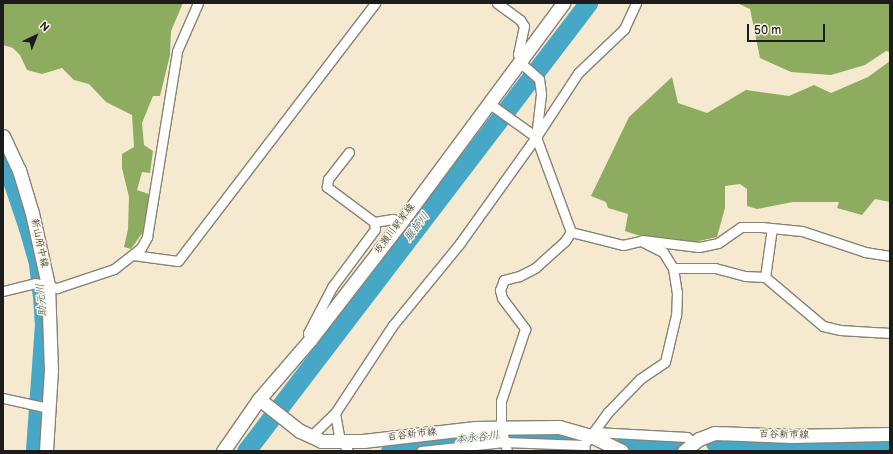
<!DOCTYPE html>
<html>
<head>
<meta charset="utf-8">
<style>
	body { margin:0 }
	#map { position:relative; width:893px; height:454px; overflow:hidden; background:#f5e9d0; font-family:"Balsamiq Sans","Klee One",sans-serif }
	div>[style] { position:absolute }
	.forest>* { inset:0; background:#8dac5f }
	.river>* { height:19px; margin:-9.5px; padding:0 9.5px; transform-origin:9.5px; border-radius:9.5px; background:#46a8c6 }
	.roads { filter:drop-shadow(1px 0 #888276) drop-shadow(-1px 0 #888276) drop-shadow(0 1px #888276) drop-shadow(0 -1px #888276) }
	.minor>* { height:9px; margin:-4.5px; padding:0 4.5px; transform-origin:4.5px; border-radius:4.5px; background:#fff }
	.secondary>* { height:13px; margin:-6.5px; padding:0 6.5px; transform-origin:6.5px; border-radius:6.5px; background:#fff }
	span { translate:-50% -50%; white-space:nowrap; text-align:center; line-height:1.15; -webkit-text-stroke:3px #fcf5e5; paint-order:stroke }
	.street-label { font-size:10px; color:#1c1c1c }
	.water-label { font-size:11px; color:#2f5b68; font-style:italic }
	.frame { position:absolute; inset:0; border:4px solid #1c1c1c; pointer-events:none }
	.north { position:absolute; left:16px; top:16px; width:40px; height:40px; -webkit-text-stroke:3px #fcf5e5; paint-order:stroke; rotate:43deg; font-size:11px; font-weight:700; line-height:16px; text-align:center; color:#1c1c1c }
	.north::after { content:''; display:block; margin:auto; width:14px; height:18px; background:#1c1c1c; clip-path:polygon(50% 0,100% 100%,50% 72%,0 100%) }
	.scale { position:absolute; left:747px; top:24px; width:78px; height:18px; box-sizing:border-box; border:2px solid #1c1c1c; border-top:0; padding-left:5px; font-size:12px; line-height:14px; white-space:nowrap; color:#1c1c1c; -webkit-text-stroke:3px #fcf5e5; paint-order:stroke }
</style>
</head>
<body>
<div id="map">
	<div class="forest">
		<div style="clip-path:polygon(3px 3px,183px 3px,171px 31px,170px 55px,160px 96px,153px 96px,142px 123px,144px 145px,153px 151px,150px 173px,142px 172px,137px 190px,149px 194px,143px 232px,131px 249px,124px 247px,128px 229px,129px 197px,122px 168px,122px 154px,134px 147px,132px 115px,106px 102px,89px 84px,74px 80px,62px 68px,42px 74px,27px 70px,20px 55px,13px 48px,3px 45px)"></div>
		<div style="clip-path:polygon(737px 3px,890px 3px,890px 52px,886px 51px,865px 65px,831px 75px,791px 72px,760px 58px,750px 9px)"></div>
		<div style="clip-path:polygon(890px 61px,890px 202px,875px 199px,862px 215px,837px 208px,839px 202px,793px 202px,757px 209px,747px 206px,747px 189px,740px 184px,725px 186px,725px 208px,717px 237px,694px 242px,637px 235px,625px 231px,628px 214px,608px 208px,606px 202px,591px 196px,629px 117px,672px 77px,678px 103px,707px 113px,746px 90px,789px 96px,814px 85px,831px 93px,868px 77px)"></div>
	</div>
	<div class="river">
		<div style="left:3px;top:154px;width:78px;rotate:71.3deg"></div>
		<div style="left:28px;top:228px;width:37px;rotate:74deg"></div>
		<div style="left:38px;top:264px;width:32px;rotate:83deg"></div>
		<div style="left:42px;top:296px;width:28px;rotate:86deg"></div>
		<div style="left:44px;top:324px;width:127px;rotate:94.1deg"></div>
		<div style="left:626px;top:440px;width:51px;rotate:3.4deg"></div>
		<div style="left:715px;top:443px;width:138px;rotate:0.8deg"></div>
		<div style="left:853px;top:445px;width:37px;rotate:-6deg"></div>
		<div style="left:246px;top:451px;width:564px;rotate:-52.64deg"></div>
		<div style="left:390px;top:451px;width:17px;rotate:-21deg"></div>
		<div style="left:406px;top:445px;width:105px;rotate:-5.4deg"></div>
		<div style="left:511px;top:435px;width:54px;rotate:3.2deg"></div>
	</div>
	<div class="roads">
		<div class="minor">
			<div style="left:497px;top:3px;width:29px;rotate:36deg"></div>
			<div style="left:520px;top:20px;width:7px;rotate:56deg"></div>
			<div style="left:524px;top:26px;width:29px;rotate:102deg"></div>
			<div style="left:518px;top:54px;width:12px;rotate:66deg"></div>
			<div style="left:523px;top:65px;width:21px;rotate:41deg"></div>
			<div style="left:539px;top:79px;width:15px;rotate:82deg"></div>
			<div style="left:541px;top:94px;width:43px;rotate:96.6deg"></div>
			<div style="left:536px;top:137px;width:101px;rotate:69.8deg"></div>
			<div style="left:571px;top:232px;width:11px;rotate:124deg"></div>
			<div style="left:565px;top:241px;width:40px;rotate:138deg"></div>
			<div style="left:535px;top:268px;width:18px;rotate:153deg"></div>
			<div style="left:519px;top:276px;width:16px;rotate:165deg"></div>
			<div style="left:504px;top:280px;width:11px;rotate:112deg"></div>
			<div style="left:500px;top:290px;width:8px;rotate:76deg"></div>
			<div style="left:502px;top:298px;width:39px;rotate:53deg"></div>
			<div style="left:525px;top:329px;width:76px;rotate:108.4deg"></div>
			<div style="left:501px;top:401px;width:26px;rotate:90deg"></div>
			<div style="left:501px;top:427px;width:25px;rotate:76deg"></div>
			<div style="left:490px;top:104px;width:57px;rotate:35.7deg"></div>
			<div style="left:374px;top:222px;width:19px;rotate:-9deg"></div>
			<div style="left:393px;top:219px;width:8px;rotate:45deg"></div>
			<div style="left:571px;top:232px;width:54px;rotate:14deg"></div>
			<div style="left:623px;top:245px;width:18px;rotate:-13deg"></div>
			<div style="left:641px;top:241px;width:25px;rotate:27deg"></div>
			<div style="left:663px;top:252px;width:19px;rotate:58deg"></div>
			<div style="left:673px;top:268px;width:24px;rotate:81deg"></div>
			<div style="left:677px;top:292px;width:23px;rotate:92deg"></div>
			<div style="left:676px;top:315px;width:48px;rotate:103.2deg"></div>
			<div style="left:665px;top:362px;width:30px;rotate:146deg"></div>
			<div style="left:640px;top:379px;width:46px;rotate:134.1deg"></div>
			<div style="left:608px;top:412px;width:41px;rotate:126deg"></div>
			<div style="left:584px;top:445px;width:6px;rotate:81deg"></div>
			<div style="left:642px;top:240px;width:57px;rotate:7deg"></div>
			<div style="left:699px;top:247px;width:19px;rotate:-12deg"></div>
			<div style="left:718px;top:243px;width:28px;rotate:-35deg"></div>
			<div style="left:741px;top:227px;width:20px"></div>
			<div style="left:761px;top:227px;width:41px;rotate:5.6deg"></div>
			<div style="left:802px;top:231px;width:66px;rotate:18.4deg"></div>
			<div style="left:865px;top:252px;width:25px;rotate:9deg"></div>
			<div style="left:133px;top:255px;width:45px;rotate:7.6deg"></div>
			<div style="left:178px;top:261px;width:325px;rotate:-52.6deg"></div>
			<div style="left:673px;top:268px;width:42px"></div>
			<div style="left:715px;top:268px;width:31px;rotate:15deg"></div>
			<div style="left:745px;top:276px;width:20px;rotate:3deg"></div>
			<div style="left:765px;top:277px;width:76px;rotate:40.2deg"></div>
			<div style="left:823px;top:326px;width:17px;rotate:13deg"></div>
			<div style="left:840px;top:330px;width:50px;rotate:3.4deg"></div>
			<div style="left:765px;top:277px;width:49px;rotate:-81.9deg"></div>
			<div style="left:3px;top:291px;width:33px;rotate:-14deg"></div>
			<div style="left:35px;top:283px;width:23px;rotate:13deg"></div>
			<div style="left:57px;top:288px;width:60px;rotate:-18.4deg"></div>
			<div style="left:114px;top:269px;width:34px;rotate:-38deg"></div>
			<div style="left:141px;top:248px;width:13px;rotate:-61deg"></div>
			<div style="left:147px;top:237px;width:188px;rotate:-80.8deg"></div>
			<div style="left:177px;top:51px;width:52px;rotate:-66.4deg"></div>
			<div style="left:310px;top:340px;width:7px;rotate:-106deg"></div>
			<div style="left:308px;top:333px;width:52px;rotate:-62.4deg"></div>
			<div style="left:332px;top:287px;width:72px;rotate:-53.4deg"></div>
			<div style="left:375px;top:229px;width:7px;rotate:-98deg"></div>
			<div style="left:374px;top:222px;width:59px;rotate:-143.3deg"></div>
			<div style="left:327px;top:187px;width:8px;rotate:-83deg"></div>
			<div style="left:328px;top:179px;width:34px;rotate:-52deg"></div>
			<div style="left:3px;top:398px;width:46px;rotate:12.5deg"></div>
			<div style="left:335px;top:413px;width:23px;rotate:80deg"></div>
			<div style="left:339px;top:436px;width:17px;rotate:59deg"></div>
			<div style="left:594px;top:432px;width:93px;rotate:3.1deg"></div>
			<div style="left:687px;top:437px;width:9px;rotate:49deg"></div>
			<div style="left:310px;top:437px;width:35px;rotate:-44deg"></div>
			<div style="left:335px;top:413px;width:105px;rotate:-56.6deg"></div>
			<div style="left:393px;top:325px;width:106px;rotate:-50.7deg"></div>
			<div style="left:460px;top:243px;width:130px;rotate:-54.4deg"></div>
			<div style="left:536px;top:137px;width:77px;rotate:-56.7deg"></div>
			<div style="left:578px;top:73px;width:64px;rotate:-43.7deg"></div>
			<div style="left:624px;top:29px;width:29px;rotate:-65deg"></div>
			<div style="left:421px;top:451px;width:83px;rotate:-6.2deg"></div>
			<div style="left:504px;top:442px;width:80px;rotate:2.1deg"></div>
		</div>
		<div class="secondary">
			<div style="left:3px;top:136px;width:38px;rotate:65deg"></div>
			<div style="left:19px;top:170px;width:45px;rotate:73.2deg"></div>
			<div style="left:32px;top:213px;width:74px;rotate:77.5deg"></div>
			<div style="left:48px;top:285px;width:84px;rotate:88deg"></div>
			<div style="left:51px;top:369px;width:82px;rotate:93.5deg"></div>
			<div style="left:259px;top:399px;width:52px;rotate:38deg"></div>
			<div style="left:300px;top:431px;width:23px;rotate:25deg"></div>
			<div style="left:321px;top:441px;width:42px"></div>
			<div style="left:363px;top:441px;width:113px;rotate:-6.6deg"></div>
			<div style="left:475px;top:428px;width:84px;rotate:-0.7deg"></div>
			<div style="left:559px;top:427px;width:33px;rotate:16deg"></div>
			<div style="left:591px;top:436px;width:34px;rotate:26deg"></div>
			<div style="left:223px;top:451px;width:63px;rotate:-55.3deg"></div>
			<div style="left:259px;top:399px;width:78px;rotate:-49.2deg"></div>
			<div style="left:310px;top:340px;width:145px;rotate:-52.3deg"></div>
			<div style="left:399px;top:225px;width:276px;rotate:-53.5deg"></div>
			<div style="left:684px;top:451px;width:19px;rotate:-39deg"></div>
			<div style="left:699px;top:439px;width:17px;rotate:-21deg"></div>
			<div style="left:715px;top:433px;width:76px;rotate:2.3deg"></div>
			<div style="left:791px;top:436px;width:99px;rotate:-1.2deg"></div>
		</div>
	</div>
	<div class="street-label">
		<span style="left:395px;top:229px;rotate:-53deg">坂瀬川駅家線</span>
		<span style="left:39px;top:243px;rotate:78deg">新山府中線</span>
		<span style="left:412px;top:435px;rotate:-7deg">百谷新市線</span>
		<span style="left:784px;top:435px;rotate:1deg">百谷新市線</span>
	</div>
	<div class="water-label">
		<span style="left:417px;top:227px;rotate:-53deg">服部川</span>
		<span style="left:42px;top:300px;rotate:-95deg">助元川</span>
		<span style="left:477px;top:438px;rotate:-6deg">本永谷川</span>
	</div>
	<div class="frame"></div>
	<div class="north">N</div>
	<div class="scale">50 m</div>
</div>
</body>
</html>
